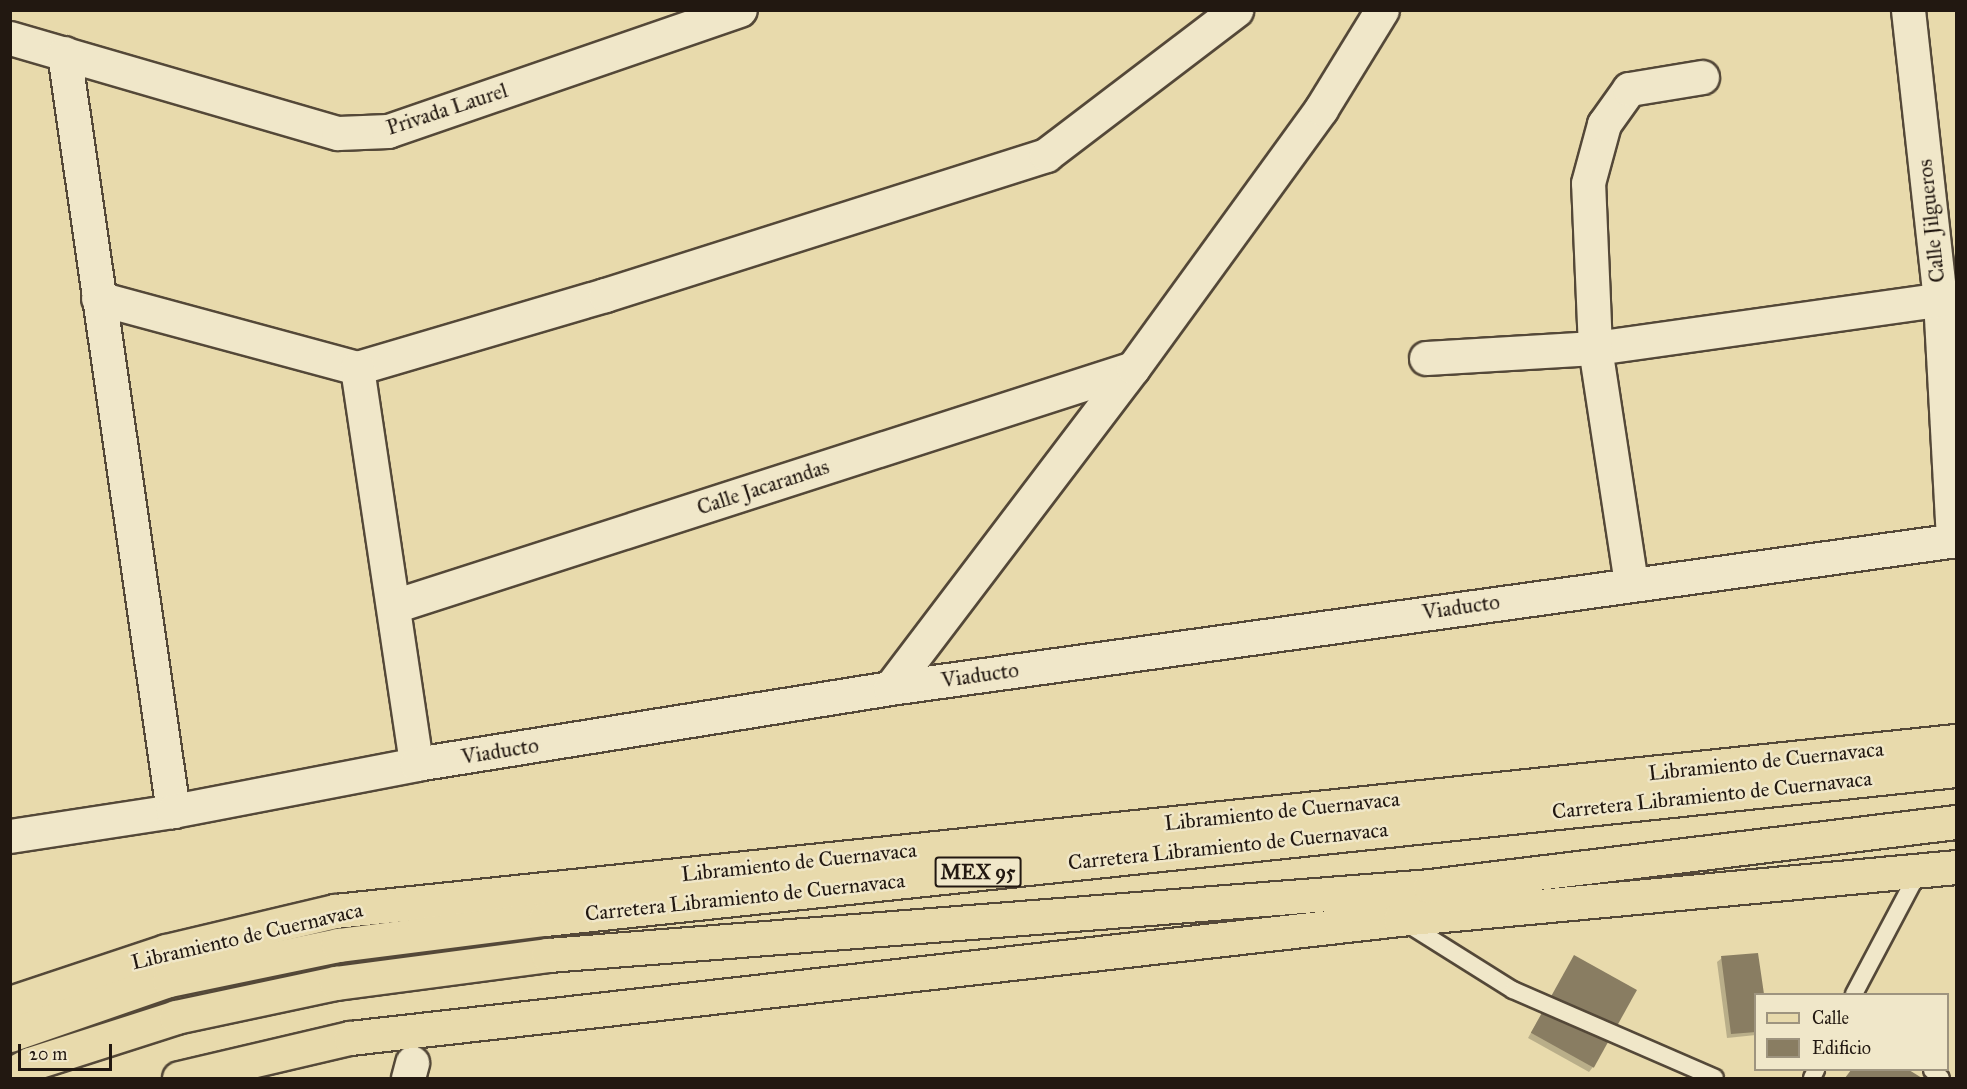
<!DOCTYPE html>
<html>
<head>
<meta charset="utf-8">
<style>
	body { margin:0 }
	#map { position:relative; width:1967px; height:1089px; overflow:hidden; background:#e8daac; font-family:"IM FELL Great Primer",serif }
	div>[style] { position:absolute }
	.shadow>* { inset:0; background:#0003 }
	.building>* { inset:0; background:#897d62; transform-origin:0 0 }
	.roads { filter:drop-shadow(2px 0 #544838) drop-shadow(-2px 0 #544838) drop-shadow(0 2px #544838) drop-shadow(0 -2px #544838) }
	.service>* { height:16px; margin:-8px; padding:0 8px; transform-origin:8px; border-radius:8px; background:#f0e7c9 }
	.minor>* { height:33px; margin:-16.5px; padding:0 16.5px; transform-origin:16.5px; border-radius:16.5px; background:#f0e7c9 }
	.primary>* { height:33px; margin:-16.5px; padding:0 16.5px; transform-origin:16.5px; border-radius:16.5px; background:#e8daac }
	.trunk>* { height:33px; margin:-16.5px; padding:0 16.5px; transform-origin:16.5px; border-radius:16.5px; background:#e8daac }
	span { translate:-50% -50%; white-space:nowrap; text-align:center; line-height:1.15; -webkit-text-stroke:5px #f0e7c9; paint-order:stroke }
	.shield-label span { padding:2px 4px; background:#f0e7c9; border:2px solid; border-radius:4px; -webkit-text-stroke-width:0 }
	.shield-label { font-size:20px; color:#221811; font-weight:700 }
	.street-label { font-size:21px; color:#221811 }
	.frame { position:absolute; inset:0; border:12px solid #221811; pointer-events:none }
	.legend { position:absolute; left:1754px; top:993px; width:195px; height:78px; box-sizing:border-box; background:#f0e7c9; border:2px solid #9e947f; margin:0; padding:8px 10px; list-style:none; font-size:18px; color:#221811 }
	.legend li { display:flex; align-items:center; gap:12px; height:30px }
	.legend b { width:30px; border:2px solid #9e947f }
	.scale { position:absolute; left:18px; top:1044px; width:94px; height:27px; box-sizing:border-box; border:3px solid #221811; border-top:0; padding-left:8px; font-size:18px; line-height:21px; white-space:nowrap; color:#221811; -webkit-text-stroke:4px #f0e7c9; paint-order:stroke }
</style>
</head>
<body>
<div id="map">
	<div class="shadow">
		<div style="clip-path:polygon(1757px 955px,1762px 994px,1756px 994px,1756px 1035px,1727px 1038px,1717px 962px,1722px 958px)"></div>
		<div style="clip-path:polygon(1574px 957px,1593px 1067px,1589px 1072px,1528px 1038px)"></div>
		<div style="clip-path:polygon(1852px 1070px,1906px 1070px,1919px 1078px,1845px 1078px)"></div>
	</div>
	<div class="building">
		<div style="clip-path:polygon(1758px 953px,1764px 994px,1756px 994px,1756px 1032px,1731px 1034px,1721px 956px)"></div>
		<div style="left:1574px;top:955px;width:72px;height:89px;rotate:29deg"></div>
		<div style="clip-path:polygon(1851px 1070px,1909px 1070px,1922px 1078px,1845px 1078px)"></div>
	</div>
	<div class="roads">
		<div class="service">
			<div style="left:1406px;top:923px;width:126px;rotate:32.1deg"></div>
			<div style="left:1513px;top:990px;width:220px;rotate:23.5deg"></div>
			<div style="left:1854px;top:994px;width:139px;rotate:-62.1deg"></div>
			<div style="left:1932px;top:1070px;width:12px;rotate:42deg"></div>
			<div style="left:1812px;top:1078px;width:9px;rotate:-63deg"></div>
		</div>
		<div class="minor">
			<div style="left:1908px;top:10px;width:291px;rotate:83.7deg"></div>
			<div style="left:1940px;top:299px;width:241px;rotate:86.9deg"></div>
			<div style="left:10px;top:38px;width:341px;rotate:16.2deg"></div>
			<div style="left:338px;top:133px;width:50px;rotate:-2.3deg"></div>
			<div style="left:388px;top:131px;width:372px;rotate:-19deg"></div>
			<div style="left:64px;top:53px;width:766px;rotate:81.82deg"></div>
			<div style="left:98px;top:298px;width:268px;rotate:15.1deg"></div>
			<div style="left:357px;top:368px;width:259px;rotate:-16.4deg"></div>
			<div style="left:605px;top:295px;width:463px;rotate:-17.6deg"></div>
			<div style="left:1046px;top:155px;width:239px;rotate:-37.3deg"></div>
			<div style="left:1426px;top:358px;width:169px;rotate:-3.4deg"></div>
			<div style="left:1595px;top:348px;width:365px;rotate:-8deg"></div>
			<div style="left:357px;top:368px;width:400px;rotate:81.5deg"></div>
			<div style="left:1631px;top:583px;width:238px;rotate:-98.7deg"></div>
			<div style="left:1595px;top:348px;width:165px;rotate:-92.4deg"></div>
			<div style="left:1588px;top:183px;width:61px;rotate:-74.8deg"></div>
			<div style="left:1604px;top:124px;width:43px;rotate:-54.5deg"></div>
			<div style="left:1629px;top:89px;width:74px;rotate:-9.3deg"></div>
			<div style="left:394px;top:606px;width:776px;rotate:-17.85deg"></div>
			<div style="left:890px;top:688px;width:402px;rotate:-52.8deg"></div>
			<div style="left:1133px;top:368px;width:320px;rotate:-54deg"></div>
			<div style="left:1321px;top:109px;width:116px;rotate:-58.4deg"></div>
			<div style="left:10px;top:836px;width:165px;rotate:-8.7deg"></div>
			<div style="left:173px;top:811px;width:248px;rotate:-10.9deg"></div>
			<div style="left:416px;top:764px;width:480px;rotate:-9.1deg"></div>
			<div style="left:890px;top:688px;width:1076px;rotate:-7.9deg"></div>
			<div style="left:408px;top:1078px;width:16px;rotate:-75deg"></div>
		</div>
		<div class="primary">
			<div style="left:10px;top:1003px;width:164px;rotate:-18.4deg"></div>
			<div style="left:166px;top:951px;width:174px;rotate:-13.3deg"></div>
			<div style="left:335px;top:911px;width:1630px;rotate:-5.99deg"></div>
			<div style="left:179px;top:1078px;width:176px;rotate:-13.2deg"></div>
			<div style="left:350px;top:1038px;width:1057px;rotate:-6.47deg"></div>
			<div style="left:1400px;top:919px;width:558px;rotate:-5.34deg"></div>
		</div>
		<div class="trunk">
			<div style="left:10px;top:1035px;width:168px;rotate:-19.1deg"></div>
			<div style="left:169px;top:980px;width:173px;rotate:-11.7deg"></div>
			<div style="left:338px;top:945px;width:209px;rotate:-7.2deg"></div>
			<div style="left:545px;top:919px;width:1419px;rotate:-6.03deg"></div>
			<div style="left:10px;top:1075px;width:23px;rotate:-29deg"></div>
			<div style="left:30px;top:1064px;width:153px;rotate:-17.8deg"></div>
			<div style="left:176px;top:1017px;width:164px;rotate:-12deg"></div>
			<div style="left:336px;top:983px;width:214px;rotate:-7.5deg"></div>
			<div style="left:548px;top:955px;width:885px;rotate:-4.47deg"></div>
			<div style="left:1430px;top:886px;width:530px;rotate:-6.94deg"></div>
		</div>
	</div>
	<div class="shield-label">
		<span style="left:978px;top:872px">MEX 95</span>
	</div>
	<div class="street-label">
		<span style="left:447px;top:109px;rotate:-18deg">Privada Laurel</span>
		<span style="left:1931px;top:221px;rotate:-96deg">Calle Jilgueros</span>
		<span style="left:763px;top:487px;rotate:-18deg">Calle Jacarandas</span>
		<span style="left:1461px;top:607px;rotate:-8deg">Viaducto</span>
		<span style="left:980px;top:675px;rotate:-8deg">Viaducto</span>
		<span style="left:500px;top:751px;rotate:-9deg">Viaducto</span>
		<span style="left:1766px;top:761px;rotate:-6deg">Libramiento de Cuernavaca</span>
		<span style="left:1712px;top:795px;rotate:-6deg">Carretera Libramiento de Cuernavaca</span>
		<span style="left:1282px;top:811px;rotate:-6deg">Libramiento de Cuernavaca</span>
		<span style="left:1228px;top:846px;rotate:-6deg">Carretera Libramiento de Cuernavaca</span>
		<span style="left:799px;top:862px;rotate:-6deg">Libramiento de Cuernavaca</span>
		<span style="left:745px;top:897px;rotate:-6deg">Carretera Libramiento de Cuernavaca</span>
		<span style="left:247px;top:936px;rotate:-13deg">Libramiento de Cuernavaca</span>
	</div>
	<div class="frame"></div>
	<ul class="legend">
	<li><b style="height:8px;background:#e8daac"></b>Calle</li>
	<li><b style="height:16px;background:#897d62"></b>Edificio</li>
	</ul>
	<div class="scale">20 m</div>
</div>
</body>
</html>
